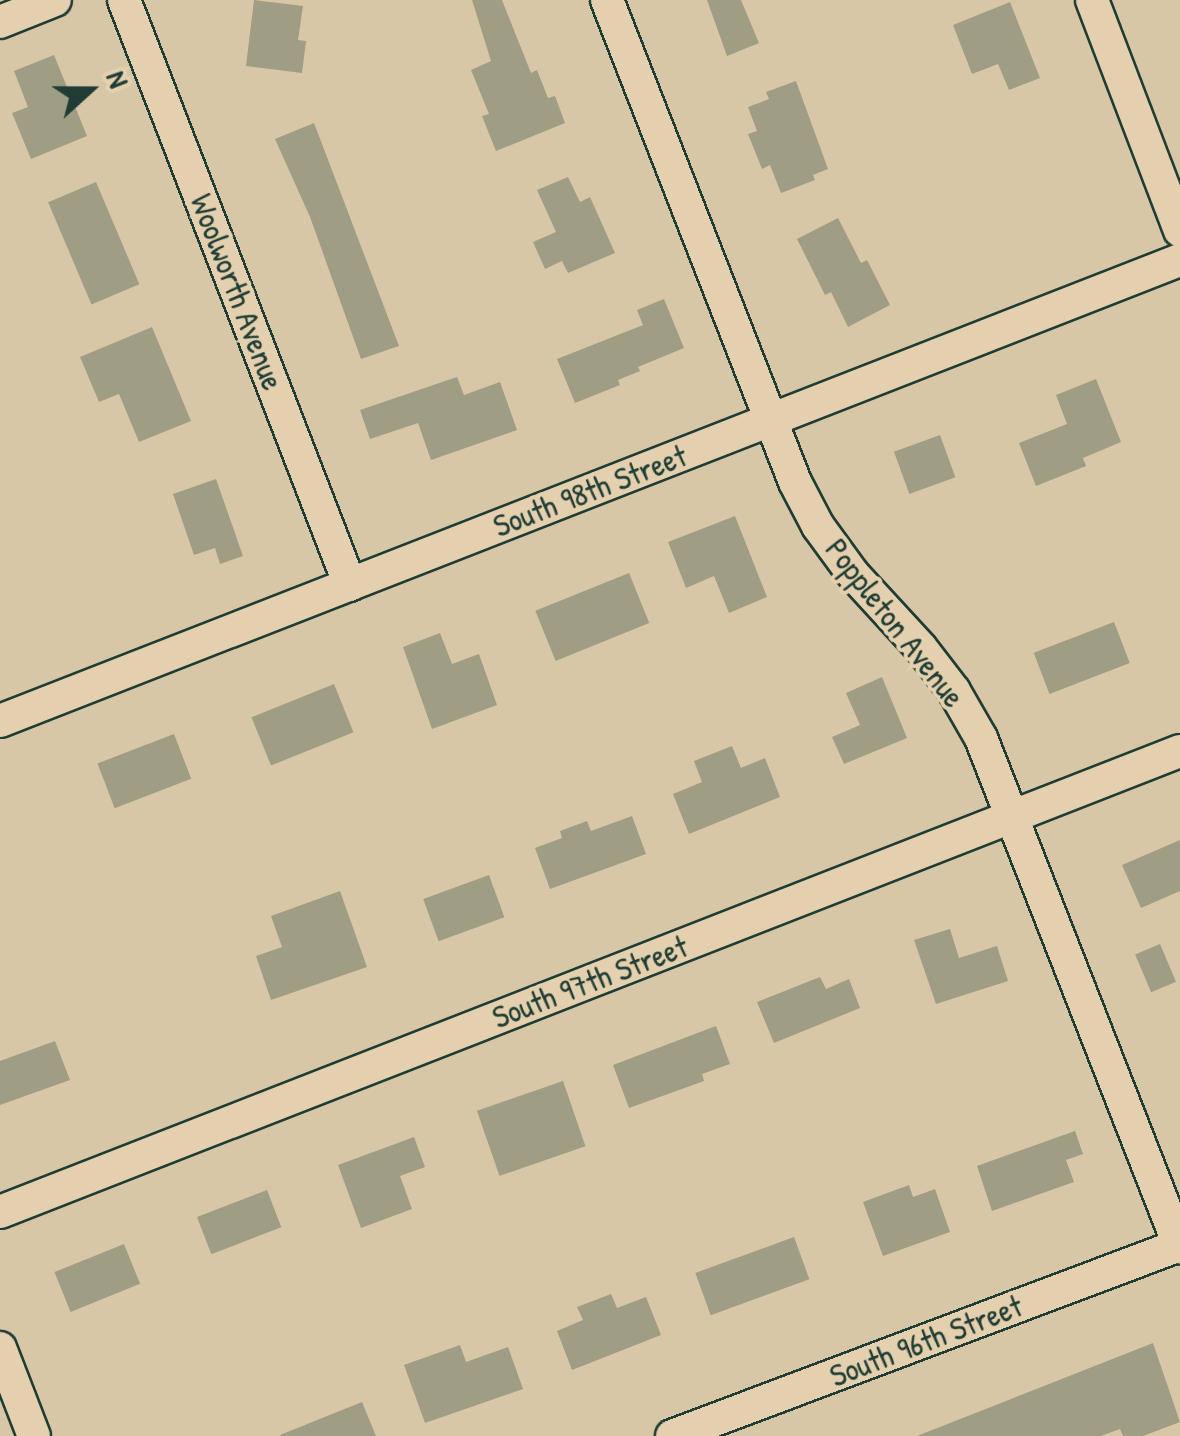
<!DOCTYPE html>
<html>
<head>
<meta charset="utf-8">
<style>
	body { margin:0 }
	#map { position:relative; width:1180px; height:1436px; overflow:hidden; background:#d8c7a7; font-family:"Patrick Hand",sans-serif }
	div>[style] { position:absolute }
	.building>* { inset:0; background:#9f9d83; transform-origin:0 0 }
	.roads { filter:drop-shadow(2px 0 #1f3d34) drop-shadow(-2px 0 #1f3d34) drop-shadow(0 2px #1f3d34) drop-shadow(0 -2px #1f3d34) }
	.street>* { height:32px; margin:-16px; padding:0 16px; transform-origin:16px; border-radius:16px; background:#e4d0ae }
	span { translate:-50% -50%; white-space:nowrap; text-align:center; line-height:1.15; -webkit-text-stroke:8px #e4d0ae; paint-order:stroke }
	.street-label { font-size:32px; color:#1f3d34 }
	.north { position:absolute; left:40px; top:40px; width:100px; height:100px; -webkit-text-stroke:8px #e4d0ae; paint-order:stroke; rotate:69deg; font-size:28px; font-weight:700; line-height:40px; text-align:center; color:#1f3d34 }
	.north::after { content:''; display:block; margin:auto; width:35px; height:45px; background:#1f3d34; clip-path:polygon(50% 0,100% 100%,50% 72%,0 100%) }
</style>
</head>
<body>
<div id="map">
	<div class="building">
		<div style="clip-path:polygon(254px 0,303px 6px,298px 40px,306px 41px,302px 73px,246px 66px)"></div>
		<div style="clip-path:polygon(472px 0,502px 0,531px 73px,537px 70px,548px 98px,555px 96px,565px 123px,496px 151px,482px 116px,489px 114px,471px 70px,491px 61px)"></div>
		<div style="clip-path:polygon(707px 0,741px 0,759px 43px,727px 56px)"></div>
		<div style="clip-path:polygon(1010px 2px,1040px 78px,1009px 90px,998px 64px,972px 74px,953px 25px)"></div>
		<div style="clip-path:polygon(54px 55px,87px 136px,31px 159px,12px 113px,28px 107px,14px 71px)"></div>
		<div style="clip-path:polygon(796px 81px,828px 169px,813px 175px,815px 180px,781px 193px,770px 165px,762px 169px,748px 134px,757px 131px,748px 107px,769px 99px,766px 92px)"></div>
		<div style="clip-path:polygon(314px 123px,399px 346px,361px 359px,310px 217px,275px 139px)"></div>
		<div style="clip-path:polygon(568px 177px,580px 202px,590px 197px,615px 253px,568px 273px,562px 261px,545px 269px,533px 242px,556px 232px,537px 190px)"></div>
		<div style="left:96px;top:182px;width:111px;height:52px;rotate:67deg"></div>
		<div style="clip-path:polygon(838px 218px,861px 263px,867px 260px,890px 305px,848px 327px,831px 292px,825px 295px,797px 239px)"></div>
		<div style="clip-path:polygon(664px 299px,684px 348px,638px 367px,640px 371px,618px 380px,620px 385px,575px 403px,557px 359px,643px 325px,637px 310px)"></div>
		<div style="clip-path:polygon(152px 327px,191px 421px,139px 442px,119px 394px,99px 402px,80px 357px)"></div>
		<div style="clip-path:polygon(457px 377px,464px 395px,500px 382px,517px 430px,431px 460px,418px 423px,370px 439px,360px 410px)"></div>
		<div style="clip-path:polygon(1096px 379px,1121px 442px,1083px 458px,1086px 466px,1036px 486px,1019px 443px,1067px 424px,1056px 395px)"></div>
		<div style="left:940px;top:435px;width:45px;height:49px;rotate:70deg"></div>
		<div style="clip-path:polygon(216px 479px,243px 556px,220px 564px,215px 548px,194px 555px,173px 494px)"></div>
		<div style="clip-path:polygon(735px 516px,767px 597px,729px 613px,714px 576px,686px 588px,668px 542px)"></div>
		<div style="left:629px;top:573px;width:54px;height:101px;rotate:68deg"></div>
		<div style="left:1114px;top:622px;width:44px;height:86px;rotate:69deg"></div>
		<div style="clip-path:polygon(440px 633px,452px 664px,479px 654px,497px 705px,432px 729px,403px 647px)"></div>
		<div style="clip-path:polygon(882px 677px,907px 738px,844px 764px,832px 737px,860px 725px,846px 693px)"></div>
		<div style="left:334px;top:684px;width:52px;height:89px;rotate:68deg"></div>
		<div style="left:174px;top:734px;width:48px;height:82px;rotate:69deg"></div>
		<div style="clip-path:polygon(732px 746px,741px 768px,765px 758px,780px 797px,689px 834px,673px 794px,702px 782px,694px 761px)"></div>
		<div style="clip-path:polygon(632px 816px,646px 854px,550px 889px,535px 848px,562px 838px,560px 831px,587px 821px,591px 831px)"></div>
		<div style="clip-path:polygon(1180px 840px,1180px 891px,1141px 908px,1122px 865px)"></div>
		<div style="left:489px;top:875px;width:45px;height:70px;rotate:70deg"></div>
		<div style="clip-path:polygon(340px 891px,367px 967px,271px 1000px,256px 956px,282px 947px,271px 916px)"></div>
		<div style="clip-path:polygon(950px 929px,959px 958px,997px 946px,1008px 981px,936px 1004px,914px 940px)"></div>
		<div style="left:1160px;top:944px;width:41px;height:27px;rotate:67deg"></div>
		<div style="clip-path:polygon(820px 977px,826px 989px,849px 979px,860px 1008px,774px 1043px,757px 1002px)"></div>
		<div style="clip-path:polygon(716px 1026px,730px 1064px,702px 1074px,704px 1081px,629px 1108px,613px 1065px)"></div>
		<div style="clip-path:polygon(55px 1041px,70px 1080px,0 1105px,0 1061px)"></div>
		<div style="left:563px;top:1081px;width:69px;height:91px;rotate:71deg"></div>
		<div style="clip-path:polygon(1075px 1131px,1083px 1154px,1066px 1160px,1074px 1182px,992px 1211px,977px 1166px)"></div>
		<div style="clip-path:polygon(414px 1137px,425px 1167px,400px 1176px,412px 1209px,361px 1228px,338px 1165px)"></div>
		<div style="clip-path:polygon(909px 1185px,913px 1197px,935px 1189px,950px 1232px,883px 1256px,863px 1202px)"></div>
		<div style="left:267px;top:1190px;width:40px;height:75px;rotate:69deg"></div>
		<div style="left:794px;top:1237px;width:45px;height:105px;rotate:70deg"></div>
		<div style="left:124px;top:1244px;width:43px;height:75px;rotate:68deg"></div>
		<div style="clip-path:polygon(611px 1294px,617px 1308px,646px 1297px,661px 1335px,572px 1370px,557px 1331px,583px 1320px,577px 1307px)"></div>
		<div style="clip-path:polygon(1153px 1343px,1180px 1422px,1143px 1436px,1123px 1436px,1120px 1429px,1101px 1436px,917px 1436px)"></div>
		<div style="clip-path:polygon(460px 1345px,466px 1362px,508px 1347px,523px 1389px,425px 1423px,404px 1365px)"></div>
		<div style="clip-path:polygon(362px 1402px,376px 1436px,281px 1436px,280px 1435px)"></div>
	</div>
	<div class="roads">
		<div class="street">
			<div style="left:124px;top:0;width:627px;rotate:68.88deg"></div>
			<div style="left:607px;top:0;width:517px;rotate:68.69deg"></div>
			<div style="left:795px;top:482px;width:50px;rotate:62.4deg"></div>
			<div style="left:818px;top:526px;width:59px;rotate:53.9deg"></div>
			<div style="left:853px;top:574px;width:100px;rotate:47.4deg"></div>
			<div style="left:921px;top:648px;width:54px;rotate:52.5deg"></div>
			<div style="left:954px;top:691px;width:54px;rotate:60.1deg"></div>
			<div style="left:981px;top:738px;width:547px;rotate:68.65deg"></div>
			<div style="left:1092px;top:0;width:247px;rotate:69.1deg"></div>
			<div style="left:0;top:22px;width:59px;rotate:-21.8deg"></div>
			<div style="left:0;top:721px;width:1267px;rotate:-21.34deg"></div>
			<div style="left:0;top:1212px;width:1267px;rotate:-21.34deg"></div>
			<div style="left:0;top:1348px;width:94px;rotate:68.9deg"></div>
			<div style="left:672px;top:1436px;width:543px;rotate:-20.61deg"></div>
		</div>
	</div>
	<div class="street-label">
		<span style="left:237px;top:292px;rotate:69deg">Woolworth Avenue</span>
		<span style="left:590px;top:491px;rotate:-21deg">South 98th Street</span>
		<span style="left:895px;top:623px;rotate:52deg">Poppleton Avenue</span>
		<span style="left:590px;top:982px;rotate:-21deg">South 97th Street</span>
		<span style="left:926px;top:1341px;rotate:-21deg">South 96th Street</span>
	</div>
	<div class="north">N</div>
</div>
</body>
</html>
